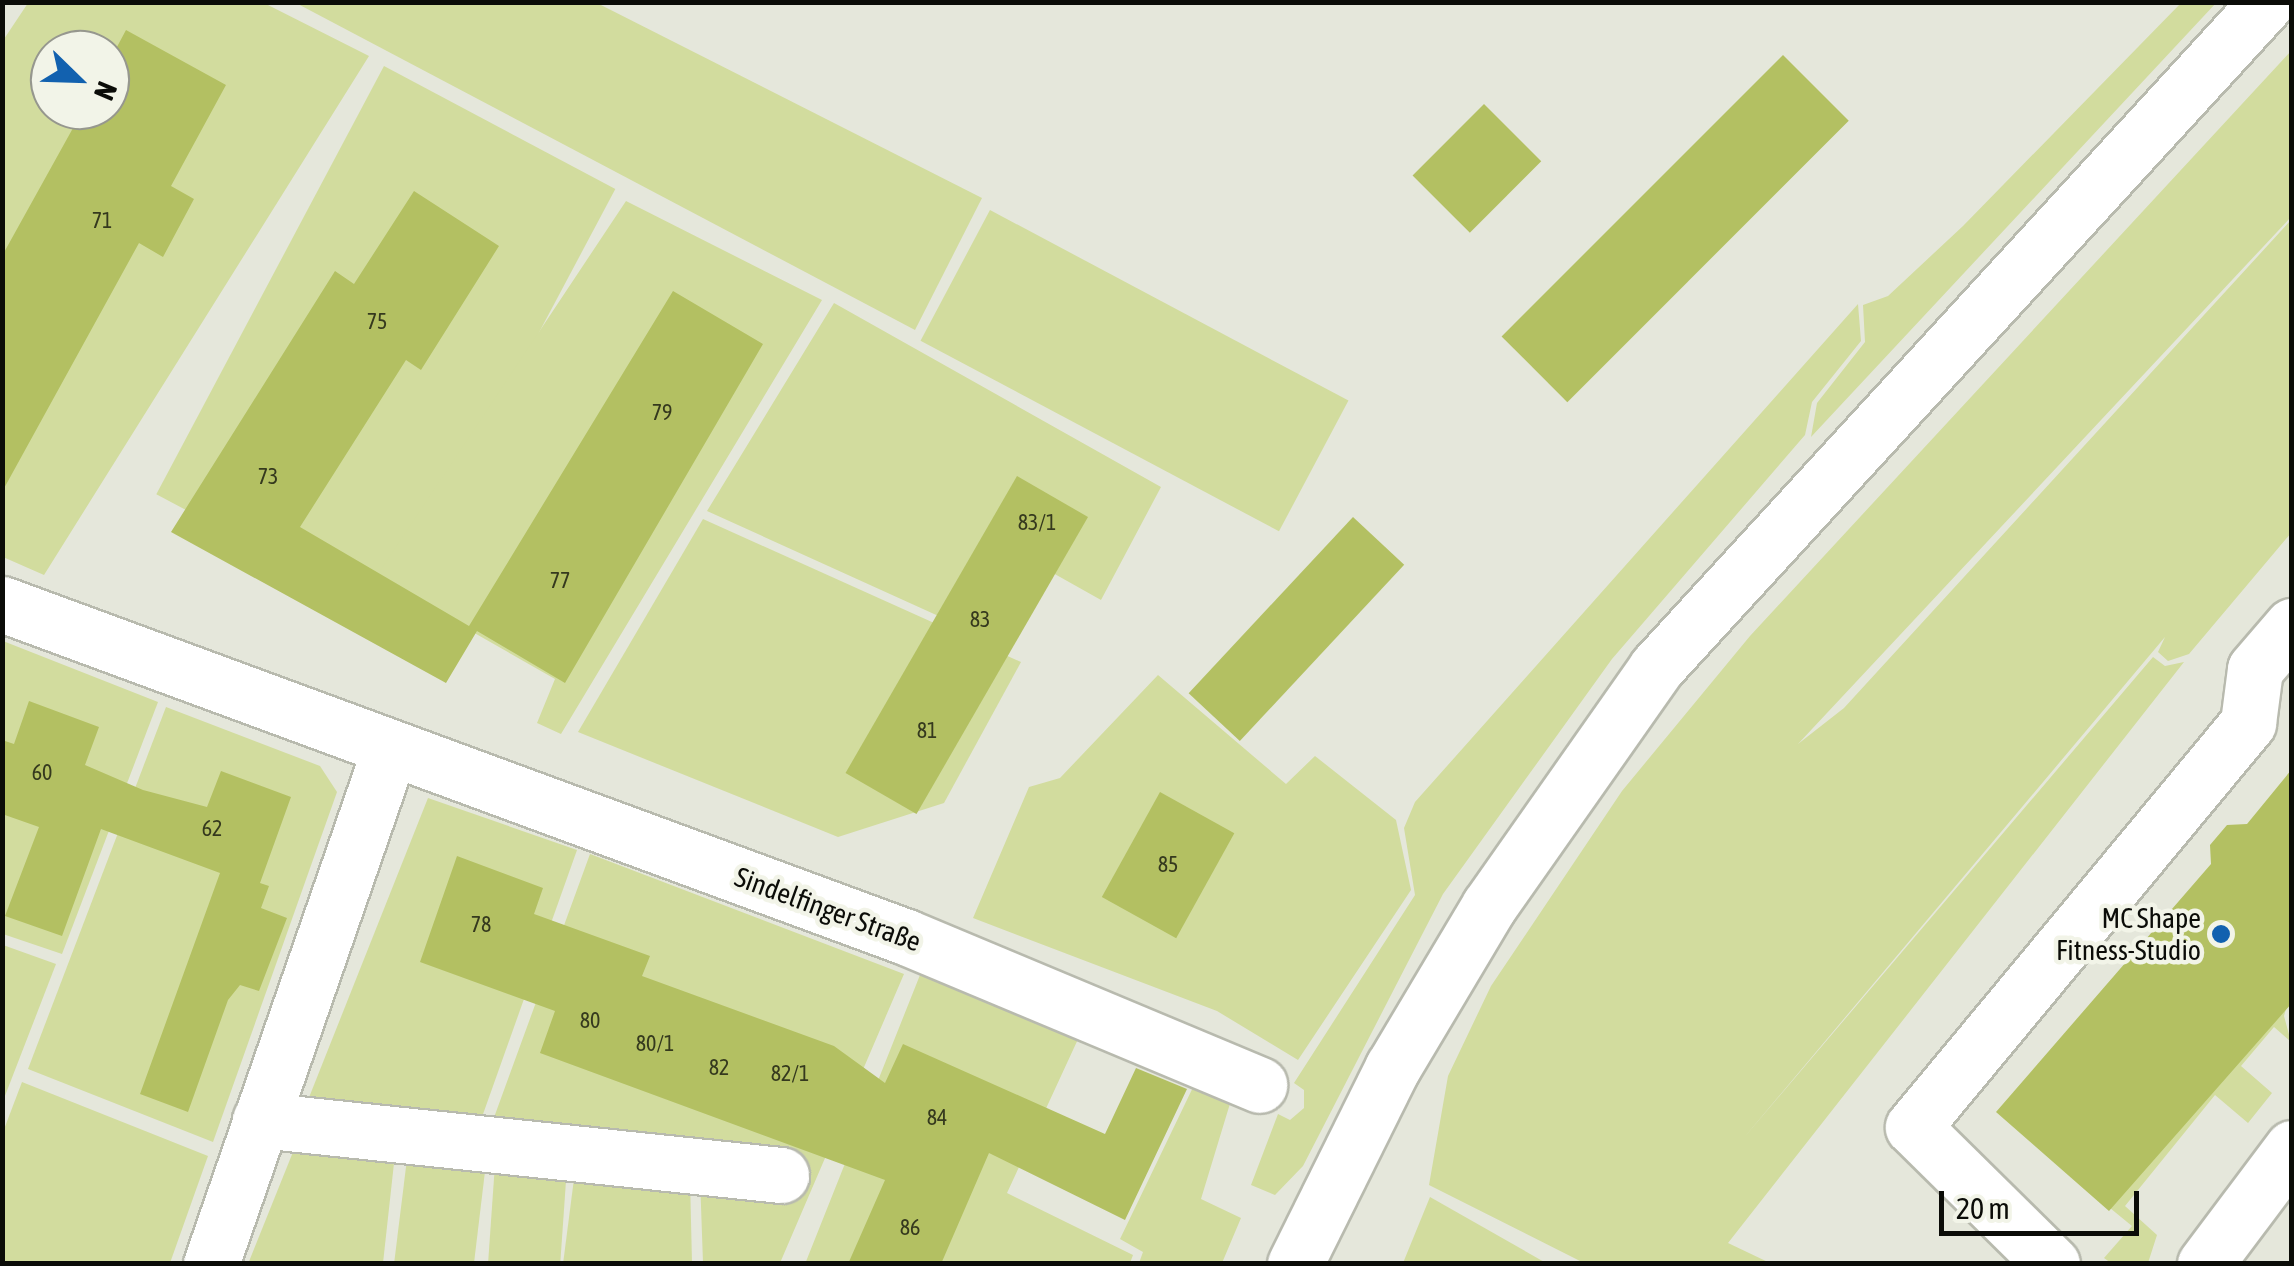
<!DOCTYPE html>
<html>
<head>
<meta charset="utf-8">
<style>
	body { margin:0 }
	#map { position:relative; width:2294px; height:1266px; overflow:hidden; background:#e5e7db; font-family:"Asap Condensed",sans-serif }
	div>[style] { position:absolute }
	.green>* { inset:0; background:#d2dc9e; transform-origin:0 0 }
	.building>* { inset:0; background:#b3c062; transform-origin:0 0 }
	.roads { filter:drop-shadow(2px 0 #b8baae) drop-shadow(-2px 0 #b8baae) drop-shadow(0 2px #b8baae) drop-shadow(0 -2px #b8baae) }
	.minor>* { height:55px; margin:-27.5px; padding:0 27.5px; transform-origin:27.5px; border-radius:27.5px; background:#fff }
	.major>* { height:55px; margin:-27.5px; padding:0 27.5px; transform-origin:27.5px; border-radius:27.5px; background:#fff }
	.dots>* { width:28px; height:28px; translate:-50% -50%; box-sizing:border-box; border:5px solid #f2f4e8; border-radius:50% }
	span { translate:-50% -50%; white-space:nowrap; text-align:center; line-height:1.15; -webkit-text-stroke:9px #f2f4e8; paint-order:stroke }
	.number-label { font-size:22px; color:#35391e }
	.number-label span { -webkit-text-stroke-width:0 }
	.street-label { font-size:28px; color:#0b0c08 }
	.poi-label { font-size:28px; color:#0b0c08 }
	.right { translate:-100% -50%; text-align:right }
	.frame { position:absolute; inset:0; border:5px solid #0b0c08; pointer-events:none }
	.north { position:absolute; left:30px; top:30px; width:100px; height:100px; box-sizing:border-box; background:#f2f4e8; border:2px solid #96978e; border-radius:50%; rotate:113deg; font-size:28px; font-weight:700; line-height:40px; text-align:center; color:#0b0c08 }
	.north::after { content:''; display:block; margin:auto; width:35px; height:45px; background:#1261af; clip-path:polygon(50% 0,100% 100%,50% 72%,0 100%) }
	.scale { position:absolute; left:1939px; top:1191px; width:200px; height:45px; box-sizing:border-box; border:5px solid #0b0c08; border-top:0; padding-left:12px; font-size:30px; line-height:35px; white-space:nowrap; color:#0b0c08; -webkit-text-stroke:8px #f2f4e8; paint-order:stroke }
</style>
</head>
<body>
<div id="map">
	<div class="green">
		<div style="clip-path:polygon(evenodd,262px 2px,369px 56px,44px 575px,3px 557px,2px 42px,28px 3px,262px 2px,50px 50px,110px 50px,110px 110px,50px 110px,50px 50px)"></div>
		<div style="clip-path:polygon(296px 3px,597px 3px,982px 198px,915px 330px)"></div>
		<div style="clip-path:polygon(2181px 3px,2216px 3px,1811px 437px,1817px 403px,1865px 342px,1863px 305px,1888px 296px,1963px 226px)"></div>
		<div style="clip-path:polygon(2291px 51px,2291px 217px,1798px 744px,1844px 708px,2291px 220px,2291px 533px,2189px 654px,2168px 661px,2158px 652px,2165px 637px,1742px 1140px,2153px 657px,2165px 666px,2184px 662px,1728px 1243px,1770px 1263px,1584px 1263px,1429px 1185px,1448px 1076px,1491px 986px,1622px 791px,1750px 636px)"></div>
		<div style="left:384px;top:66px;width:262px;height:485px;rotate:28deg"></div>
		<div style="clip-path:polygon(626px 201px,822px 300px,561px 734px,537px 723px,555px 679px,376px 577px)"></div>
		<div style="left:990px;top:210px;width:406px;height:148px;rotate:28deg"></div>
		<div style="clip-path:polygon(834px 303px,1161px 487px,1101px 600px,1044px 568px,998px 643px,707px 511px)"></div>
		<div style="clip-path:polygon(1858px 304px,1861px 341px,1812px 402px,1805px 435px,1612px 659px,1443px 894px,1303px 1166px,1275px 1195px,1251px 1185px,1278px 1114px,1290px 1120px,1304px 1108px,1304px 1090px,1294px 1083px,1415px 895px,1404px 828px,1415px 802px)"></div>
		<div style="clip-path:polygon(703px 519px,1021px 662px,944px 803px,838px 837px,578px 732px)"></div>
		<div style="clip-path:polygon(3px 641px,158px 702px,62px 954px,3px 934px)"></div>
		<div style="clip-path:polygon(1158px 675px,1286px 784px,1315px 756px,1396px 820px,1411px 890px,1298px 1060px,1217px 1011px,973px 918px,1029px 787px,1060px 778px)"></div>
		<div style="clip-path:polygon(166px 707px,320px 766px,337px 792px,213px 1142px,28px 1069px)"></div>
		<div style="clip-path:polygon(428px 798px,577px 850px,482px 1117px,308px 1100px)"></div>
		<div style="clip-path:polygon(590px 854px,904px 974px,780px 1263px,703px 1263px,699px 1149px,492px 1123px)"></div>
		<div style="clip-path:polygon(3px 945px,56px 964px,3px 1101px,2px 945px)"></div>
		<div style="clip-path:polygon(920px 975px,1079px 1037px,1007px 1193px,1133px 1255px,1130px 1263px,805px 1264px)"></div>
		<div style="clip-path:polygon(2291px 991px,2284px 1016px,2291px 1042px,2274px 1027px,2241px 1066px,2272px 1093px,2248px 1123px,2215px 1095px,2125px 1206px,2157px 1235px,2148px 1263px,2111px 1263px,2104px 1258px,2132px 1226px,2110px 1208px)"></div>
		<div style="clip-path:polygon(1197px 1079px,1232px 1097px,1201px 1199px,1241px 1218px,1222px 1263px,1139px 1263px,1143px 1252px,1120px 1239px)"></div>
		<div style="clip-path:polygon(22px 1082px,208px 1156px,170px 1263px,3px 1263px,3px 1132px)"></div>
		<div style="clip-path:polygon(295px 1147px,395px 1154px,383px 1263px,248px 1264px)"></div>
		<div style="clip-path:polygon(407px 1159px,486px 1163px,474px 1263px,394px 1264px)"></div>
		<div style="left:495px;top:1164px;width:72px;height:101px;rotate:4deg"></div>
		<div style="clip-path:polygon(575px 1171px,690px 1179px,692px 1263px,563px 1264px)"></div>
		<div style="clip-path:polygon(1430px 1197px,1546px 1263px,1403px 1263px)"></div>
	</div>
	<div class="building">
		<div style="clip-path:polygon(126px 30px,226px 85px,171px 186px,194px 199px,163px 257px,139px 243px,2px 492px,2px 256px,83px 110px,110px 110px,110px 60px)"></div>
		<div style="left:1783px;top:55px;width:93px;height:398px;rotate:45deg"></div>
		<div style="left:1484px;top:104px;width:81px;height:101px;rotate:45deg"></div>
		<div style="clip-path:polygon(414px 191px,499px 246px,421px 370px,406px 360px,300px 527px,469px 626px,673px 291px,763px 344px,565px 683px,477px 631px,446px 683px,171px 532px,335px 271px,354px 284px)"></div>
		<div style="left:1017px;top:476px;width:82px;height:343px;rotate:30deg"></div>
		<div style="left:1353px;top:517px;width:70px;height:241px;rotate:43deg"></div>
		<div style="clip-path:polygon(29px 701px,99px 727px,85px 765px,143px 790px,207px 807px,221px 771px,291px 797px,260px 883px,269px 886px,261px 908px,287px 918px,259px 991px,240px 985px,228px 1000px,188px 1112px,140px 1094px,220px 873px,101px 829px,62px 936px,5px 916px,39px 827px,2px 814px,2px 740px,14px 744px)"></div>
		<div style="clip-path:polygon(2292px 769px,2292px 1003px,2109px 1211px,1996px 1112px,2211px 864px,2210px 845px,2227px 825px,2247px 824px)"></div>
		<div style="left:1160px;top:792px;width:85px;height:120px;rotate:29deg"></div>
		<div style="clip-path:polygon(457px 856px,543px 888px,534px 914px,650px 956px,642px 976px,834px 1046px,885px 1083px,903px 1044px,1105px 1134px,1136px 1068px,1187px 1089px,1125px 1220px,989px 1153px,941px 1264px,848px 1264px,885px 1180px,540px 1053px,555px 1011px,420px 962px)"></div>
	</div>
	<div class="roads">
		<div class="minor">
			<div style="left:2px;top:604px;width:963px;rotate:20.22deg"></div>
			<div style="left:906px;top:937px;width:383px;rotate:22.7deg"></div>
			<div style="left:260px;top:1120px;width:524px;rotate:6.03deg"></div>
			<div style="left:211px;top:1264px;width:545px;rotate:-70.83deg"></div>
			<div style="left:2052px;top:1264px;width:195px;rotate:-135.4deg"></div>
			<div style="left:1913px;top:1127px;width:525px;rotate:-50.33deg"></div>
			<div style="left:2248px;top:723px;width:54px;rotate:-82.6deg"></div>
			<div style="left:2255px;top:669px;width:57px;rotate:-49.3deg"></div>
			<div style="left:2205px;top:1264px;width:145px;rotate:-53.1deg"></div>
		</div>
		<div class="major">
			<div style="left:1295px;top:1264px;width:220px;rotate:-63.6deg"></div>
			<div style="left:1393px;top:1067px;width:187px;rotate:-59.2deg"></div>
			<div style="left:1489px;top:906px;width:291px;rotate:-54.9deg"></div>
			<div style="left:1656px;top:668px;width:904px;rotate:-47.47deg"></div>
		</div>
	</div>
	<div class="dots">
		<div style="left:2221px;top:934px;background:#1261af"></div>
	</div>
	<div class="number-label">
		<span style="left:102px;top:221px">71</span>
		<span style="left:377px;top:322px">75</span>
		<span style="left:662px;top:413px">79</span>
		<span style="left:268px;top:477px">73</span>
		<span style="left:1037px;top:523px">83/1</span>
		<span style="left:560px;top:581px">77</span>
		<span style="left:980px;top:620px">83</span>
		<span style="left:927px;top:731px">81</span>
		<span style="left:42px;top:773px">60</span>
		<span style="left:212px;top:829px">62</span>
		<span style="left:1168px;top:865px">85</span>
		<span style="left:481px;top:925px">78</span>
		<span style="left:590px;top:1021px">80</span>
		<span style="left:655px;top:1044px">80/1</span>
		<span style="left:719px;top:1068px">82</span>
		<span style="left:790px;top:1074px">82/1</span>
		<span style="left:937px;top:1118px">84</span>
		<span style="left:910px;top:1228px">86</span>
	</div>
	<div class="street-label">
		<span style="left:828px;top:909px;rotate:20deg">Sindelfinger Straße</span>
	</div>
	<div class="poi-label">
		<span class="right" style="left:2201px;top:934px">MC Shape<br>Fitness-Studio</span>
	</div>
	<div class="frame"></div>
	<div class="north">N</div>
	<div class="scale">20 m</div>
</div>
</body>
</html>
